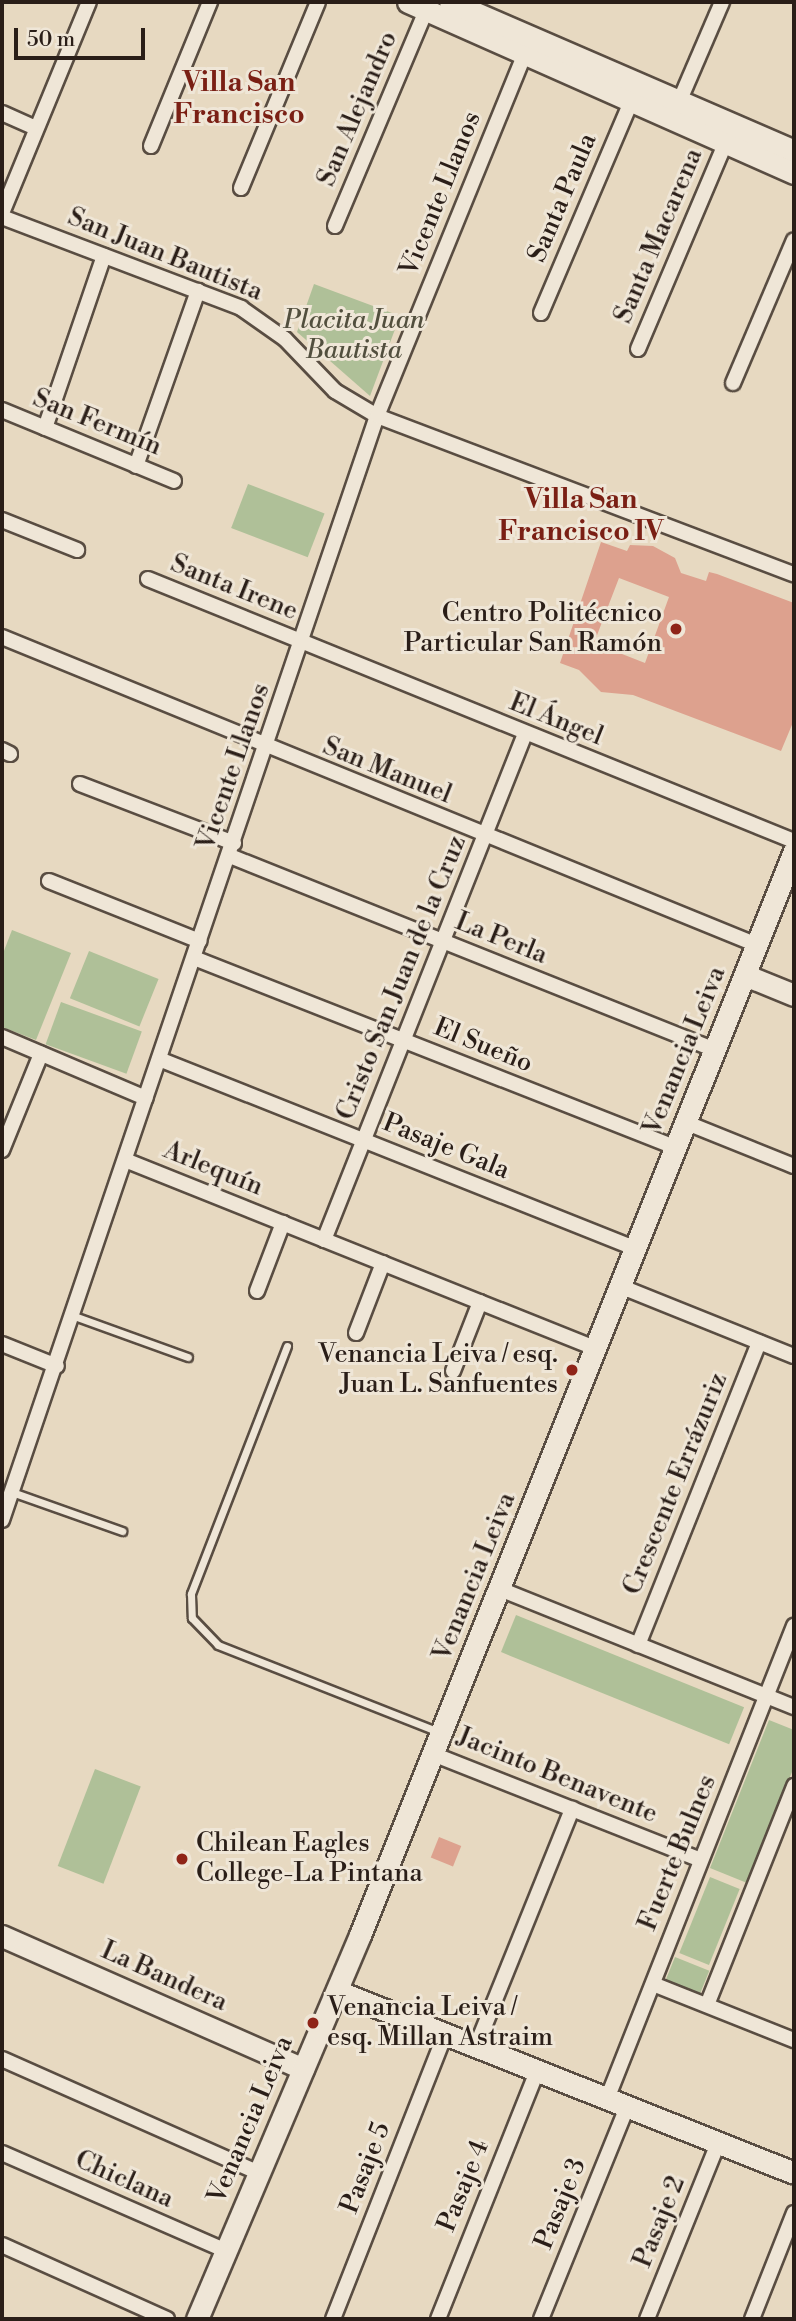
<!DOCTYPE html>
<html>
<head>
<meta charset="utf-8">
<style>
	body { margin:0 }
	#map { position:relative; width:796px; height:2321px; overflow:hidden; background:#e7d9c1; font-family:"Libre Bodoni",serif }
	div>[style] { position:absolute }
	.green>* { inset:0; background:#afc098; transform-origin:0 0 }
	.building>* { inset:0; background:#dda18e; transform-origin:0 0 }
	.roads { filter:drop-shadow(2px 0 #594d42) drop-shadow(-2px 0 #594d42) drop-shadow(0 2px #594d42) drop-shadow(0 -2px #594d42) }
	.lane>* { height:7px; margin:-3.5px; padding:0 3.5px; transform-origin:3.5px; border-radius:3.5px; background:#efe6d7 }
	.street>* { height:14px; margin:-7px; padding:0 7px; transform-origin:7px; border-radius:7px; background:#efe6d7 }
	.secondary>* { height:21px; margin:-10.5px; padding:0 10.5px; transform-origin:10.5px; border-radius:10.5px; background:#efe6d7 }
	.dots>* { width:19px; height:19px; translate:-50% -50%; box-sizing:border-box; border:4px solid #efe6d7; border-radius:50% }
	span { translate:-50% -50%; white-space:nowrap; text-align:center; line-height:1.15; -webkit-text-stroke:6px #efe6d7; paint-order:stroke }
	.street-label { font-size:26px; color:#2a1e18 }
	.park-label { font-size:26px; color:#524f3e; font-style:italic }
	.poi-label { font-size:26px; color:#2a1e18 }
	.right { translate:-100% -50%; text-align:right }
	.left { translate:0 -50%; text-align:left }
	.neighbourhood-label { font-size:28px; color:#7a1f14; font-weight:700 }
	.frame { position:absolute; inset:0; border:4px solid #2a1e18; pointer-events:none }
	.scale { position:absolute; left:14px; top:28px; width:131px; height:32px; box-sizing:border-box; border:4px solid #2a1e18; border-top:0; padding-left:9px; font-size:21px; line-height:24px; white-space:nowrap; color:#2a1e18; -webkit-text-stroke:5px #efe6d7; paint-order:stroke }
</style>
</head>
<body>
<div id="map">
	<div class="green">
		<div style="clip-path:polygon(314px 284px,400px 316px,370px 396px,297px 332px)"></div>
		<div style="left:248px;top:484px;width:82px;height:47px;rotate:21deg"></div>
		<div style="clip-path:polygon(12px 930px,71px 953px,36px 1040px,2px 1027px,2px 956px)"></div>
		<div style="left:89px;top:951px;width:75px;height:51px;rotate:22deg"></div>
		<div style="left:61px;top:1002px;width:86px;height:45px;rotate:20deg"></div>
		<div style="left:516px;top:1615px;width:246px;height:40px;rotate:22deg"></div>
		<div style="clip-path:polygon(769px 1720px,794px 1730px,794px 1767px,747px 1883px,710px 1868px)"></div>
		<div style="left:95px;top:1769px;width:49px;height:104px;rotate:21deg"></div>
		<div style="left:710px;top:1877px;width:32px;height:82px;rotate:22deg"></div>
		<div style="left:675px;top:1957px;width:37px;height:28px;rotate:22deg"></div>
	</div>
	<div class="building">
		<div style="clip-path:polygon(evenodd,601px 542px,627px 551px,630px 545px,653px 546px,675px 558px,681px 573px,706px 581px,709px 572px,717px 574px,794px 603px,794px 720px,781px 751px,633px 695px,601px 692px,579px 670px,560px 663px,601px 542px,619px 578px,669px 597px,645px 663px,594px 643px,619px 578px)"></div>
		<div style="left:439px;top:1837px;width:24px;height:22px;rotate:22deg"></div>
	</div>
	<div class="roads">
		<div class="lane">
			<div style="left:74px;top:1316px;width:121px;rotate:19.8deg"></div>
			<div style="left:287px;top:1346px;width:266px;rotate:111.2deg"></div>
			<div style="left:191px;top:1594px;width:24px;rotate:88deg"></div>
			<div style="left:192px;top:1618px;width:37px;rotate:46deg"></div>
			<div style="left:218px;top:1645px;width:238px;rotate:21.5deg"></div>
			<div style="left:12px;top:1492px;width:117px;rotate:19.5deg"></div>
		</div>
		<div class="street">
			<div style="left:679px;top:102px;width:109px;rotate:-66.7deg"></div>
			<div style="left:2px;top:113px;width:36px;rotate:24deg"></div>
			<div style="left:151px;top:146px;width:156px;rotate:-67.7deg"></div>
			<div style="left:241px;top:188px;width:201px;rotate:-67.5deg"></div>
			<div style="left:2px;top:213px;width:228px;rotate:-67.6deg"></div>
			<div style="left:2px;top:217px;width:256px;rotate:20.8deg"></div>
			<div style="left:241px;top:308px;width:54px;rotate:35.2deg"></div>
			<div style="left:285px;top:339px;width:72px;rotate:46.1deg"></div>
			<div style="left:335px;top:391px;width:49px;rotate:30.8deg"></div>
			<div style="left:377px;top:416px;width:446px;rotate:20.8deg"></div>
			<div style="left:335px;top:226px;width:233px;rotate:-67.1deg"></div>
			<div style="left:541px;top:313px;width:229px;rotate:-66.9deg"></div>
			<div style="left:638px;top:349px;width:225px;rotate:-67deg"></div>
			<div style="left:733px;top:383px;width:155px;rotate:-66.9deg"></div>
			<div style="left:2px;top:410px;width:186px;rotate:22.4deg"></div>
			<div style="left:45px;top:428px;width:182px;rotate:-71.1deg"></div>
			<div style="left:136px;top:466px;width:186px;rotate:-70.5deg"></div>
			<div style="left:2px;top:520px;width:81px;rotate:21.8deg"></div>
			<div style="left:148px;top:579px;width:697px;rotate:22.08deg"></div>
			<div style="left:2px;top:637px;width:815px;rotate:22.19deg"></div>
			<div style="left:2px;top:750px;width:9px;rotate:27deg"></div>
			<div style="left:80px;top:784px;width:165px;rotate:21deg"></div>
			<div style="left:230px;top:856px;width:522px;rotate:21.8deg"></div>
			<div style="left:49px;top:881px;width:162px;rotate:21.7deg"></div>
			<div style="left:194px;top:958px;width:519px;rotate:21.47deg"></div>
			<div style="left:2px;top:1037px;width:156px;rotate:23deg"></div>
			<div style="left:159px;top:1059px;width:514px;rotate:21.68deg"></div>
			<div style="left:687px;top:1123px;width:115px;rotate:21.9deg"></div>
			<div style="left:2px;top:1150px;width:104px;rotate:-67.9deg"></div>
			<div style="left:125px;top:1160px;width:508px;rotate:21.82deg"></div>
			<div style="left:324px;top:1240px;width:544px;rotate:-68.34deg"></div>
			<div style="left:622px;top:1287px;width:185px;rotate:21.9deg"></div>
			<div style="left:257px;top:1291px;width:73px;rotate:-69.1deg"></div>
			<div style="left:356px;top:1333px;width:75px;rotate:-68.9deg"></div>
			<div style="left:2px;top:1344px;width:59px;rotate:21.8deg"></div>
			<div style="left:453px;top:1371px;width:74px;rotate:-68.6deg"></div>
			<div style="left:2px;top:1520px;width:1166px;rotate:-71.24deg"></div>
			<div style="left:377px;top:416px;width:400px;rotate:-67.8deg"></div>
			<div style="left:500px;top:1589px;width:317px;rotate:21.9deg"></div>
			<div style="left:638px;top:1645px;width:326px;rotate:-68.2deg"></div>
			<div style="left:433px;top:1754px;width:288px;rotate:21.6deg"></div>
			<div style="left:653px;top:1984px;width:152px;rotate:21.7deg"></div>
			<div style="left:707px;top:2005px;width:236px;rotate:-68.3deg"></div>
			<div style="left:476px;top:2047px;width:257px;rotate:-68deg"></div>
			<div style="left:2px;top:2059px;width:281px;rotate:23.9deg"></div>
			<div style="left:607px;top:2099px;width:509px;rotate:-68.43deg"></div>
			<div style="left:2px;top:2153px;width:244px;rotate:23.6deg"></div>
			<div style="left:2px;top:2245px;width:181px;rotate:24.2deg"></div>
			<div style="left:333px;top:2319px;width:306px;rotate:-68.5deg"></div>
			<div style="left:438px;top:2319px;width:267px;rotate:-68.2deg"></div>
			<div style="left:541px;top:2319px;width:229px;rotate:-67.9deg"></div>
			<div style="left:647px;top:2319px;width:190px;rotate:-68deg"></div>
			<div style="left:752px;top:2319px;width:114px;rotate:-68.4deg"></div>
		</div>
		<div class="secondary">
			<div style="left:408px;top:2px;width:422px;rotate:23.9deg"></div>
			<div style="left:450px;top:2px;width:375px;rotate:23.4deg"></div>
			<div style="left:745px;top:975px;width:53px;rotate:22.2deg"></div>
			<div style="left:2px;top:1936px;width:329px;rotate:23.8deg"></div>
			<div style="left:337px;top:1991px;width:492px;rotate:21.7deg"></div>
			<div style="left:197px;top:2319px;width:417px;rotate:-67deg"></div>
			<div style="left:360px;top:1935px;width:1168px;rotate:-68.18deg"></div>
		</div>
	</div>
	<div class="dots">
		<div style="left:676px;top:629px;background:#8f2418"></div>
		<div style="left:572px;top:1370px;background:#8f2418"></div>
		<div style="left:182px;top:1859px;background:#8f2418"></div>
		<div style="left:313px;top:2023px;background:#8f2418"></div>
	</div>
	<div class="street-label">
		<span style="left:358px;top:109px;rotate:-67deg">San Alejandro</span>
		<span style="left:441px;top:194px;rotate:-68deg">Vicente Llanos</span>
		<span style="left:563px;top:198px;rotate:-67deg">Santa Paula</span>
		<span style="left:659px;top:236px;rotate:-67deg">Santa Macarena</span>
		<span style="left:165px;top:255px;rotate:22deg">San Juan Bautista</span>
		<span style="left:97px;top:423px;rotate:22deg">San Fermín</span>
		<span style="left:234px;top:588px;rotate:22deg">Santa Irene</span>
		<span style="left:556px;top:720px;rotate:22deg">El Ángel</span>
		<span style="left:234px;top:767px;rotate:-71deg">Vicente Llanos</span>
		<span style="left:387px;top:771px;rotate:22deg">San Manuel</span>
		<span style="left:501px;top:939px;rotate:22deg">La Perla</span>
		<span style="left:402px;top:978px;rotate:-68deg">Cristo San Juan de la Cruz</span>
		<span style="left:483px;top:1046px;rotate:22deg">El Sueño</span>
		<span style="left:685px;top:1051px;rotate:-68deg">Venancia Leiva</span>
		<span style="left:446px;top:1147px;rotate:22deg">Pasaje Gala</span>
		<span style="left:213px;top:1169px;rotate:22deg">Arlequín</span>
		<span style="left:676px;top:1484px;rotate:-68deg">Crescente Errázuriz</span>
		<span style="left:475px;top:1577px;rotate:-68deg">Venancia Leiva</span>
		<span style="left:557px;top:1776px;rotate:22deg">Jacinto Benavente</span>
		<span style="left:678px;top:1853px;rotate:-68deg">Fuerte Bulnes</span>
		<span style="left:164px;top:1977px;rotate:24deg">La Bandera</span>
		<span style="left:251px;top:2120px;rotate:-67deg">Venancia Leiva</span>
		<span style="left:366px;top:2168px;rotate:-69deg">Pasaje 5</span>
		<span style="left:124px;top:2180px;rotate:24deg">Chiclana</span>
		<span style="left:464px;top:2186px;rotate:-68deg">Pasaje 4</span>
		<span style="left:561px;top:2204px;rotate:-68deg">Pasaje 3</span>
		<span style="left:660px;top:2222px;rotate:-68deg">Pasaje 2</span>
	</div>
	<div class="park-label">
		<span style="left:354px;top:336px">Placita Juan<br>Bautista</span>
	</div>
	<div class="poi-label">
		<span class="right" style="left:662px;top:629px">Centro Politécnico<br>Particular San Ramón</span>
		<span class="right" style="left:558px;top:1370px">Venancia Leiva / esq.<br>Juan L. Sanfuentes</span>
		<span class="left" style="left:196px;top:1859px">Chilean Eagles<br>College-La Pintana</span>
		<span class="left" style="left:327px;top:2023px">Venancia Leiva /<br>esq. Millan Astraim</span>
	</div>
	<div class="neighbourhood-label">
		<span style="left:239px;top:99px">Villa San<br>Francisco</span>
		<span style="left:581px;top:516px">Villa San<br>Francisco IV</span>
	</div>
	<div class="frame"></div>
	<div class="scale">50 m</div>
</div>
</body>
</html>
